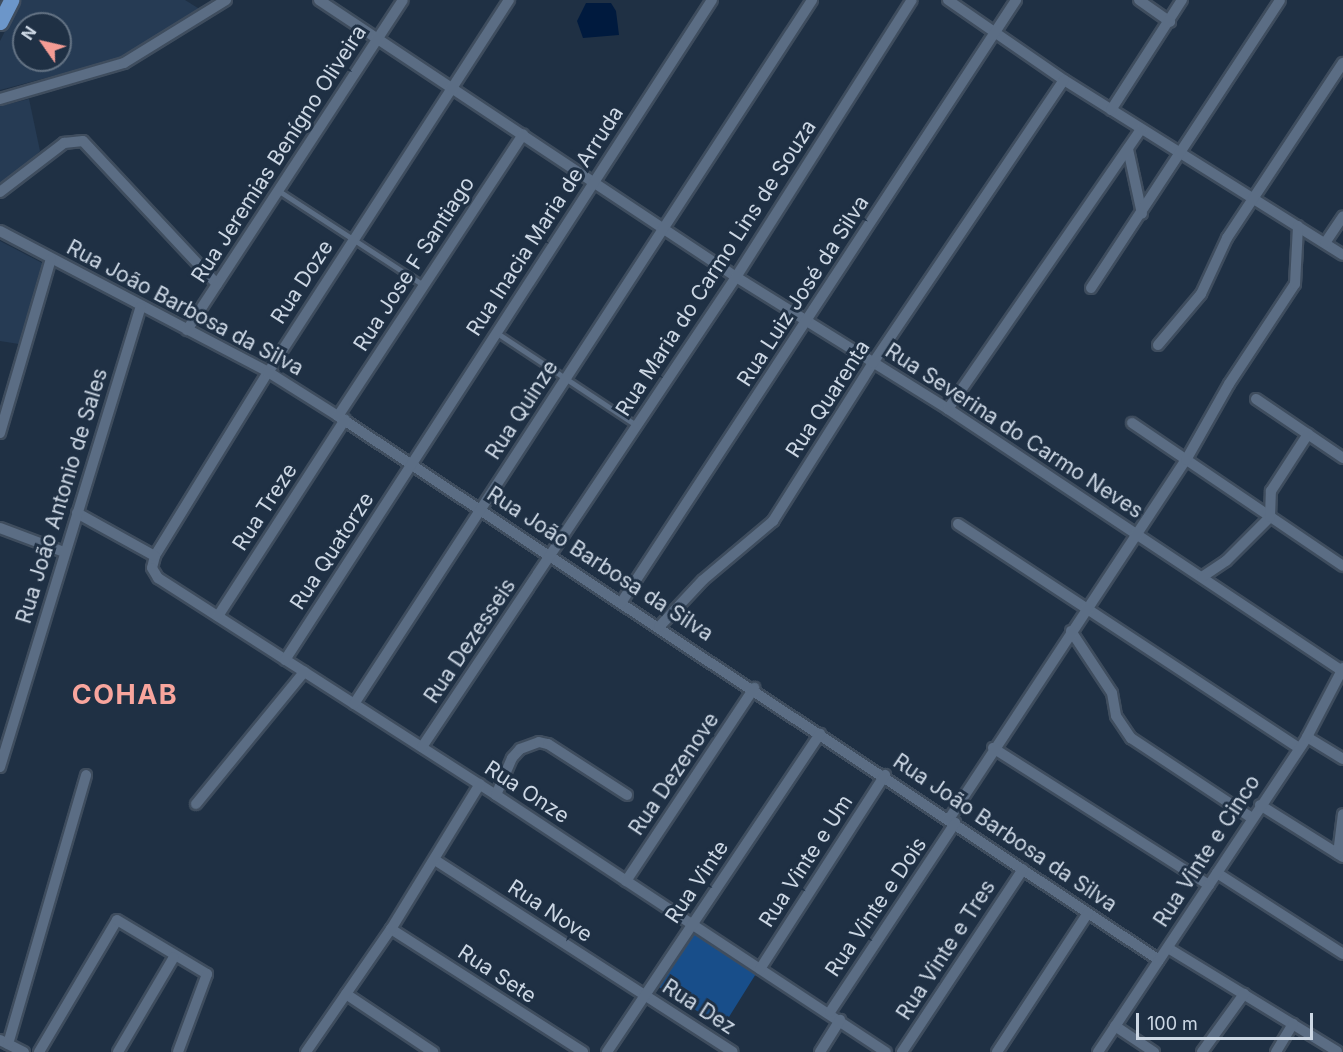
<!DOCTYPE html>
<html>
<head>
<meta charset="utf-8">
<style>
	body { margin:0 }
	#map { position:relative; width:1343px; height:1052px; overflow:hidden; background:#1f3044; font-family:Inter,sans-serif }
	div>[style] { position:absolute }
	.built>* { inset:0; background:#263b54 }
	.green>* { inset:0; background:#184e8a; transform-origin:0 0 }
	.water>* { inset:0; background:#001a3e }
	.roads { filter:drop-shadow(2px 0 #3f4d5e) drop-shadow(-2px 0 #3f4d5e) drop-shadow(0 2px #3f4d5e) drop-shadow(0 -2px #3f4d5e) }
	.service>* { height:5px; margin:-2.5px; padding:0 2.5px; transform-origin:2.5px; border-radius:2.5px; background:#5b6d84 }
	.minor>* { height:10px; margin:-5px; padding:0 5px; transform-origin:5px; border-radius:5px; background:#5b6d84 }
	.primary>* { height:15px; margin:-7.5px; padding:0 7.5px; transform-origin:7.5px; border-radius:7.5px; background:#6c96c9 }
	span { translate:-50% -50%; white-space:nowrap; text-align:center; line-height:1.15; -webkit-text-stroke:6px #1f3044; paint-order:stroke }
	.street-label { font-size:21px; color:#ccd7e4 }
	.district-label { font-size:27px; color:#f8a59d; font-weight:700; letter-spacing:1.5px }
	.north { position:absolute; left:12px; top:12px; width:60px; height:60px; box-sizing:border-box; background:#1f3044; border:2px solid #647384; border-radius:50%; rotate:304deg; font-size:16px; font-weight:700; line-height:24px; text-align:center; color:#ccd7e4 }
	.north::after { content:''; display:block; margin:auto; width:21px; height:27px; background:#f59c94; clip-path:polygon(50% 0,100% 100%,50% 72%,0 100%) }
	.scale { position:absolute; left:1136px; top:1013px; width:177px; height:27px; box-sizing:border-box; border:3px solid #ccd7e4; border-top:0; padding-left:8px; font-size:18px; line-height:21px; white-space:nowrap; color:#ccd7e4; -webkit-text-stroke:4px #1f3044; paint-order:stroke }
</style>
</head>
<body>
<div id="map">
	<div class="built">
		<div style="clip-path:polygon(evenodd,21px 0,185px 0,201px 10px,114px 60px,0 90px,0 41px,21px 0,24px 24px,60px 24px,60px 60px,24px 60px,24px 24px)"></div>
		<div style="clip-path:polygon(29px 99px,40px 151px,0 190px,0 106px)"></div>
		<div style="clip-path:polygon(0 241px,44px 264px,19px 344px,0 341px)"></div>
	</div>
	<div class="green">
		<div style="left:693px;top:933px;width:75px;height:64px;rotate:32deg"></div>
	</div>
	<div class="water">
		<div style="clip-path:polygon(586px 3px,611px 3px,616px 11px,619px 35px,583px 38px,577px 21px)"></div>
	</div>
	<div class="roads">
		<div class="service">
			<div style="left:279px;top:191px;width:172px;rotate:33.1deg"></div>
			<div style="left:497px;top:333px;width:167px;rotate:33.5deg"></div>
		</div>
		<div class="minor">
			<div style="left:319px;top:0;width:501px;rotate:33.59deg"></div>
			<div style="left:736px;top:277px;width:250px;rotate:31.9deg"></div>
			<div style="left:948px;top:409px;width:474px;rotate:33.6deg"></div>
			<div style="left:509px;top:0;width:443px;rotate:122.9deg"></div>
			<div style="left:268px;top:372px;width:216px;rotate:121.6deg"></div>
			<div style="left:155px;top:556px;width:12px;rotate:104deg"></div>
			<div style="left:152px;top:568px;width:12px;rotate:59deg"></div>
			<div style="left:158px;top:578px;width:402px;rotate:32.7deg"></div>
			<div style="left:496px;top:795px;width:467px;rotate:33.4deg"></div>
			<div style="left:948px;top:0;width:141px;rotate:34.6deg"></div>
			<div style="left:1064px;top:80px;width:329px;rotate:32.1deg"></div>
			<div style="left:1139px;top:0;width:38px;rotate:35deg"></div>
			<div style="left:0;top:99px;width:129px;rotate:-16.2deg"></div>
			<div style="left:124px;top:63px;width:120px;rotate:-31.7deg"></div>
			<div style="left:1111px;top:110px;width:131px;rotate:-57.2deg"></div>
			<div style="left:1128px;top:149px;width:66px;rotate:77.8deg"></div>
			<div style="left:0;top:192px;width:81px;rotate:-37.4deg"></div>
			<div style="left:64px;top:143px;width:19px;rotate:-6deg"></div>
			<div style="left:83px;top:141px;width:196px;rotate:46.9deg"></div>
			<div style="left:0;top:231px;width:303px;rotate:27.7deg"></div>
			<div style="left:268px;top:372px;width:83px;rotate:32.2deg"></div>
			<div style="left:338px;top:416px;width:985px;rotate:33.53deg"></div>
			<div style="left:1325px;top:243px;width:32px;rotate:-56deg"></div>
			<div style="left:1091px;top:288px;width:344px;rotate:-56.7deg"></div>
			<div style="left:187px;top:330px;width:394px;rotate:-56.8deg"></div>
			<div style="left:1158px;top:345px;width:67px;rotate:-49.9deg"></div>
			<div style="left:1201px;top:294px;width:62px;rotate:-65.1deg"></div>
			<div style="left:1227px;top:238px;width:210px;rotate:-56.5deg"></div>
			<div style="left:1256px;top:399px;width:105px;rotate:34.1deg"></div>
			<div style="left:948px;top:409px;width:340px;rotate:-55.4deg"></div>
			<div style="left:338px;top:416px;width:337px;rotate:-56.7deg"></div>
			<div style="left:1132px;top:423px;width:255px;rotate:34.1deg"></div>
			<div style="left:0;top:433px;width:181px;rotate:-73.7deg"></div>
			<div style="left:77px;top:513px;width:89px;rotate:28.9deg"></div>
			<div style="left:958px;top:524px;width:408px;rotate:33.3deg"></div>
			<div style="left:0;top:528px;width:68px;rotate:20.6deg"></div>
			<div style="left:1202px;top:577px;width:29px;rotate:-34deg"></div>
			<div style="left:1226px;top:561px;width:62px;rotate:-45deg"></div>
			<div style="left:1270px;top:517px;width:26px;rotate:-88deg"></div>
			<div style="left:1271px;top:491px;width:68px;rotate:-57deg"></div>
			<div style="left:621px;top:603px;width:721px;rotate:-56.77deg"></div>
			<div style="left:218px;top:616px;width:234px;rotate:-57.1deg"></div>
			<div style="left:659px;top:627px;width:64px;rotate:-46.9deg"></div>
			<div style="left:703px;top:580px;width:92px;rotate:-40.1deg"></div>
			<div style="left:773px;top:521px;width:187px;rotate:-57.7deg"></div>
			<div style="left:873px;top:363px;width:341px;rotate:-56deg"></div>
			<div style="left:1071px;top:631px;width:74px;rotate:56.5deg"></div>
			<div style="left:1112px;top:693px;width:23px;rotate:80deg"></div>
			<div style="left:1116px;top:716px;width:27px;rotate:56deg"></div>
			<div style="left:1131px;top:738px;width:145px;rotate:33.5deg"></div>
			<div style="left:285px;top:660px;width:786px;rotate:-57.1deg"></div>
			<div style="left:354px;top:704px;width:840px;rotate:-56.95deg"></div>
			<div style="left:1307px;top:737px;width:42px;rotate:31.4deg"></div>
			<div style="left:422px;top:747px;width:565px;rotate:-56.25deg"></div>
			<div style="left:736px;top:277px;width:328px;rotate:-57.6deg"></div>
			<div style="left:993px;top:748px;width:256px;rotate:32.4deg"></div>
			<div style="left:0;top:767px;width:481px;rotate:-73deg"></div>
			<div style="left:496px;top:795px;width:40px;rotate:-66.6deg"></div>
			<div style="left:512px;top:758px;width:12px;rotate:-48deg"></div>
			<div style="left:520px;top:749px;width:20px;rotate:-20deg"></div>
			<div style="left:539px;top:742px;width:9px;rotate:13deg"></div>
			<div style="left:548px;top:744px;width:94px;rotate:32.8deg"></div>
			<div style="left:196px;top:804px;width:171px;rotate:-50.7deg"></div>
			<div style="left:1260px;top:805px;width:98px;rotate:32.1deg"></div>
			<div style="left:949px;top:819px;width:430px;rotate:-56.6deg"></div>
			<div style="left:1186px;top:460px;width:87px;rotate:-60.5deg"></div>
			<div style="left:1229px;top:384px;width:120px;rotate:-56.6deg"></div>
			<div style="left:1295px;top:284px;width:58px;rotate:-87deg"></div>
			<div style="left:1338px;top:854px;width:40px;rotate:-82.9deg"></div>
			<div style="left:435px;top:860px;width:354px;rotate:32.8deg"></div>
			<div style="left:1217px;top:873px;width:150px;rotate:32.7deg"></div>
			<div style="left:626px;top:881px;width:232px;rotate:-56.4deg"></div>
			<div style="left:391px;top:929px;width:228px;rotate:32.6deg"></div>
			<div style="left:1168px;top:948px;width:198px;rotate:31.4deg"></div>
			<div style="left:760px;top:969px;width:231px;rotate:-57.2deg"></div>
			<div style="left:346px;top:994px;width:105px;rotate:33.7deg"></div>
			<div style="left:830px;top:1012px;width:227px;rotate:-56.5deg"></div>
			<div style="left:1115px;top:1026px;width:47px;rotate:33.7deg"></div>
			<div style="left:0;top:1040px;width:27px;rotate:27deg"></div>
			<div style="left:8px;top:1044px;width:280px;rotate:-73.8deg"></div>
			<div style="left:39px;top:1052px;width:153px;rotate:-59.4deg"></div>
			<div style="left:117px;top:920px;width:105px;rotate:31deg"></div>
			<div style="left:207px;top:974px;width:83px;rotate:110.4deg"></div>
			<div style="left:118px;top:1052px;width:110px;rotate:-59.5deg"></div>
			<div style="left:306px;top:1052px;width:150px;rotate:-55.4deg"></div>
			<div style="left:391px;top:929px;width:170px;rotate:-58.5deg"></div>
			<div style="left:607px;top:1052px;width:383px;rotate:-56.2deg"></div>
			<div style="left:820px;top:1052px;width:38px;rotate:-58deg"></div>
			<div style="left:902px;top:1052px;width:219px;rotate:-56.5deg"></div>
			<div style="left:997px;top:1052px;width:166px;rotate:-56.8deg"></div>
			<div style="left:1098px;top:1052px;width:378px;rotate:-56.4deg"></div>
			<div style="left:1307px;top:737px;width:78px;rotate:-62.4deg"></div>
			<div style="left:1202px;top:1052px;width:72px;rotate:-54.1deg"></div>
			<div style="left:1276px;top:1052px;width:33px;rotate:-59deg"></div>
		</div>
		<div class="primary">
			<div style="left:0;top:22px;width:25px;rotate:-63deg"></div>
		</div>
	</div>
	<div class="street-label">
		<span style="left:279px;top:154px;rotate:-57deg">Rua Jeremias Benígno Oliveira</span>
		<span style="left:545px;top:221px;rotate:-57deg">Rua Inacia Maria de Arruda</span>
		<span style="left:414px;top:264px;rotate:-57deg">Rua Jose F Santiago</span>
		<span style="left:716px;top:268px;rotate:-57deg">Rua Maria do Carmo Lins de Souza</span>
		<span style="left:302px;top:282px;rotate:-57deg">Rua Doze</span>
		<span style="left:803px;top:291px;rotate:-57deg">Rua Luiz José da Silva</span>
		<span style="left:185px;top:308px;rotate:28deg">Rua João Barbosa da Silva</span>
		<span style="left:828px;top:399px;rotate:-57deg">Rua Quarenta</span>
		<span style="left:522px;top:410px;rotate:-57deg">Rua Quinze</span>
		<span style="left:1014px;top:431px;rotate:33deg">Rua Severina do Carmo Neves</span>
		<span style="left:62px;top:496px;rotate:-73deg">Rua João Antonio de Sales</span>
		<span style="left:265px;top:507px;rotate:-57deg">Rua Treze</span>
		<span style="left:332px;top:551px;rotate:-57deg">Rua Quatorze</span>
		<span style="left:600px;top:564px;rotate:33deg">Rua João Barbosa da Silva</span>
		<span style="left:470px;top:641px;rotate:-56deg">Rua Dezesseis</span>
		<span style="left:674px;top:774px;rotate:-56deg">Rua Dezenove</span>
		<span style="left:527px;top:792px;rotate:33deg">Rua Onze</span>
		<span style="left:1005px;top:833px;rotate:34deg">Rua João Barbosa da Silva</span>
		<span style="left:1207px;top:851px;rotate:-57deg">Rua Vinte e Cinco</span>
		<span style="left:806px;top:861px;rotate:-57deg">Rua Vinte e Um</span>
		<span style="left:697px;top:882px;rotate:-56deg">Rua Vinte</span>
		<span style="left:876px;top:907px;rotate:-56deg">Rua Vinte e Dois</span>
		<span style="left:550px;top:911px;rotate:33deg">Rua Nove</span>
		<span style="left:946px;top:950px;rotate:-57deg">Rua Vinte e Tres</span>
		<span style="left:497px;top:974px;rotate:33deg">Rua Sete</span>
		<span style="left:699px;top:1007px;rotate:33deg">Rua Dez</span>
	</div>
	<div class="district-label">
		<span style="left:125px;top:695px">COHAB</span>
	</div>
	<div class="north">N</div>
	<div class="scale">100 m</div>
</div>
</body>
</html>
